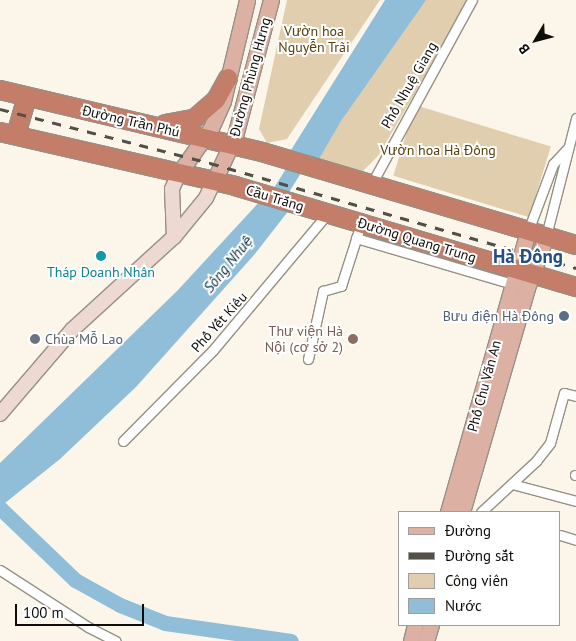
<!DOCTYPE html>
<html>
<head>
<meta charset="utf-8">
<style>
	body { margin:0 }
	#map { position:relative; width:576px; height:641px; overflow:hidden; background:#fcf6ea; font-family:"PT Sans",sans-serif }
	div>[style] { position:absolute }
	.green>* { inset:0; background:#e0ceae; transform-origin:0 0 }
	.water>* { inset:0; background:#90bed9 }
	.river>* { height:15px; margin:-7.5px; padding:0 7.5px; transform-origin:7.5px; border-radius:7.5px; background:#90bed9 }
	.roads { filter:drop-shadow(1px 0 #969085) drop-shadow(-1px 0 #969085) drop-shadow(0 1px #969085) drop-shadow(0 -1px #969085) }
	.street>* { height:9px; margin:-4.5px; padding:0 4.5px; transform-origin:4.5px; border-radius:4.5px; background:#fff }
	.secondary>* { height:14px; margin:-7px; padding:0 7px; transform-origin:7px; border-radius:7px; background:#edd8d2 }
	.primary>* { height:15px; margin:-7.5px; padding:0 7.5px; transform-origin:7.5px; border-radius:7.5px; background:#dcb1a4 }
	.highway>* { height:18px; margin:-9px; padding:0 9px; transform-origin:9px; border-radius:9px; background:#c47d68 }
	.rail>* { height:2.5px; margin-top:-1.25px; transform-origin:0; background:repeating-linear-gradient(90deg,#524f49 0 9px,transparent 0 18px) }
	.dots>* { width:14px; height:14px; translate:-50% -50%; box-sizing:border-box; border:2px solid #fff; border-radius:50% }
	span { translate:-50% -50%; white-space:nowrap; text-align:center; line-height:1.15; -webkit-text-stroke:4px #fff; paint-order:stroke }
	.park-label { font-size:14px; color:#563e08 }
	.street-label { font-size:14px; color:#0f0d09 }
	.culture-label { font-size:14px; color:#0d838f }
	.service-label { font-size:14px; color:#4e5e75 }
	.right { translate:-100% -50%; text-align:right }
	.education-label { font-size:14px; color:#785e54 }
	.worship-label { font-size:14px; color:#5b616d }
	.left { translate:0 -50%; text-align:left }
	.water-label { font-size:15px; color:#062e42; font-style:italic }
	.district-label { font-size:19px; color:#254e83; font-weight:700 }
	.legend { position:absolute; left:398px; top:511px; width:162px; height:115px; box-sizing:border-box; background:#fff; border:1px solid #9f9e9d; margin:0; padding:6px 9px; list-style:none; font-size:15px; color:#0f0d09 }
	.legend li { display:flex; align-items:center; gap:10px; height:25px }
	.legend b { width:25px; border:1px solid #9f9e9d }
	.north { position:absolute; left:511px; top:15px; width:50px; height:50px; -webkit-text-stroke:4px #fff; paint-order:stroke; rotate:233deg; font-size:14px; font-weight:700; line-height:20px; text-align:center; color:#0f0d09 }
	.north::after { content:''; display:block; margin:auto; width:18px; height:22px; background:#0f0d09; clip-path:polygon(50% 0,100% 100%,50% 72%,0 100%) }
	.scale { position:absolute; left:15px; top:604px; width:129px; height:22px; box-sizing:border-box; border:2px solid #0f0d09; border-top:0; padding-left:6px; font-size:15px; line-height:18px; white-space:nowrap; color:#0f0d09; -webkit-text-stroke:4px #fff; paint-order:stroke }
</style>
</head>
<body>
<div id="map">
	<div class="green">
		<div style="clip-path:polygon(287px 0,380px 0,287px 139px,267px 143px,259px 129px)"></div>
		<div style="clip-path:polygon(423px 0,470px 0,378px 156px,362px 172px,347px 174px,318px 159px,339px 120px)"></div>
		<div style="left:415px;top:105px;width:142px;height:74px;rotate:17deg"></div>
	</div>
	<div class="water">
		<div style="clip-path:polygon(385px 0,426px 0,341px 121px,315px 166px,286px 158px)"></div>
		<div style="clip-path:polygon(261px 200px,290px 209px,254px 255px,136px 387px,60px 459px,0 507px,0 463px,178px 290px)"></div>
	</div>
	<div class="river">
		<div style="left:270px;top:207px;width:64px;rotate:-57.8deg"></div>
		<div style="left:0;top:508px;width:104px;rotate:43.8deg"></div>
		<div style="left:75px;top:580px;width:51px;rotate:29.1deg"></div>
		<div style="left:120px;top:605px;width:48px;rotate:21.8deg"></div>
		<div style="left:165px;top:623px;width:127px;rotate:8.1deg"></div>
	</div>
	<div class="roads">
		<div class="street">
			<div style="left:371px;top:185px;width:211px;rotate:-61.4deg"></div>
			<div style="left:528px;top:231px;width:72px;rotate:-69.5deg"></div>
			<div style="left:553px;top:164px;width:21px;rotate:-47deg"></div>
			<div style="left:546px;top:236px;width:122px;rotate:-75.7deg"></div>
			<div style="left:356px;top:238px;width:163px;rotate:16.4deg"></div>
			<div style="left:308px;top:359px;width:70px;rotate:-77.6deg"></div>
			<div style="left:323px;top:291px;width:19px;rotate:-16deg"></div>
			<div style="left:341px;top:286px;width:56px;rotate:-72.2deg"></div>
			<div style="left:123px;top:441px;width:128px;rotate:-45.3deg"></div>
			<div style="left:213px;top:350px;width:177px;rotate:-50deg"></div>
			<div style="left:575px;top:475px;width:1px"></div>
			<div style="left:512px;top:484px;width:66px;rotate:14.9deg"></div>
			<div style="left:481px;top:512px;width:75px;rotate:-42.8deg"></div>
			<div style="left:536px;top:461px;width:23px;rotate:-52deg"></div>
			<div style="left:550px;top:443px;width:52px;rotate:-74.4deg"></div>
			<div style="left:564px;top:393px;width:12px;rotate:14deg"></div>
			<div style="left:560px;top:535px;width:17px;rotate:17deg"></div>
			<div style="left:0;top:570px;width:105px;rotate:32.9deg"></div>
			<div style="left:88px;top:627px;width:31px;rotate:27deg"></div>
		</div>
		<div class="secondary">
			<div style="left:174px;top:237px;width:48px;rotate:-92.4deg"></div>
			<div style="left:172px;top:189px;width:17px;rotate:-66deg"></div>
			<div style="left:0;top:414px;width:111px;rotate:-49.4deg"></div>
			<div style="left:72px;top:330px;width:138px;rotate:-42.4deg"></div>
			<div style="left:174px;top:237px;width:50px;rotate:-50.6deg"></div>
			<div style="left:206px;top:198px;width:19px;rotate:-65deg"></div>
		</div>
		<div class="primary">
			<div style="left:179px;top:173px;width:55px;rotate:-54.6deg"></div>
			<div style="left:211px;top:128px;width:30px;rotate:-66deg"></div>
			<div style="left:223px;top:101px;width:104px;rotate:-76.6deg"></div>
			<div style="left:214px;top:181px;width:50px;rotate:-65deg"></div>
			<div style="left:235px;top:136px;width:141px;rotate:-75.2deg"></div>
			<div style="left:448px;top:512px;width:292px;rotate:-74.1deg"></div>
			<div style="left:462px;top:512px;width:233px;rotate:-73.8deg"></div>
			<div style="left:527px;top:288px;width:55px;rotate:-69.9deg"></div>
			<div style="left:411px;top:641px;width:16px;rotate:-76deg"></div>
			<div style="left:426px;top:641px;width:17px;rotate:-73deg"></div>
		</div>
		<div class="highway">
			<div style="left:0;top:90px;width:269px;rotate:13.3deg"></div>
			<div style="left:262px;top:152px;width:327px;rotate:16.5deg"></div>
			<div style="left:165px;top:124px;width:29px;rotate:-10deg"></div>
			<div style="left:194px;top:119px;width:29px;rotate:-41deg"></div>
			<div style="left:216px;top:100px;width:25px;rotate:-61deg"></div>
			<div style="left:0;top:132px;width:241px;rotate:12.9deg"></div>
			<div style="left:235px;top:186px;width:356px;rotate:16.5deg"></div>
			<div style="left:16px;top:135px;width:40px;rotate:-74deg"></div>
		</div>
	</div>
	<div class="rail">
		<div style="left:0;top:109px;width:217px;rotate:14.4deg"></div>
		<div style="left:210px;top:163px;width:381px;rotate:16deg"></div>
	</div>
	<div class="dots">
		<div style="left:101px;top:256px;background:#0f9aa8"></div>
		<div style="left:564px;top:316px;background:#5c6f8a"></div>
		<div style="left:35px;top:339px;background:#6b7280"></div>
		<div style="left:353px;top:339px;background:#8d6e63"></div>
	</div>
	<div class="park-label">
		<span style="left:314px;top:39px">Vườn hoa<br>Nguyễn Trãi</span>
		<span style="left:438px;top:150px">Vườn hoa Hà Đông</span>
	</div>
	<div class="street-label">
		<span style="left:250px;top:77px;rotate:-75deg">Đường Phùng Hưng</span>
		<span style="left:409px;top:85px;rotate:-60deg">Phố Nhuệ Giang</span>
		<span style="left:131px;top:121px;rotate:13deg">Đường Trần Phú</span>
		<span style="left:275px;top:198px;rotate:17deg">Cầu Trắng</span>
		<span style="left:417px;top:240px;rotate:17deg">Đường Quang Trung</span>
		<span style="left:219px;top:322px;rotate:-48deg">Phố Yết Kiêu</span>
		<span style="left:484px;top:386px;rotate:-75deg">Phố Chu Văn An</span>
	</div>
	<div class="culture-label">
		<span style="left:101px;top:272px">Tháp Doanh Nhân</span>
	</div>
	<div class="service-label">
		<span class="right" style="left:554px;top:316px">Bưu điện Hà Đông</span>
	</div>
	<div class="education-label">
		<span class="right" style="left:343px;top:339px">Thư viện Hà<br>Nội (cơ sở 2)</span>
	</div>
	<div class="worship-label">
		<span class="left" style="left:45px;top:339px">Chùa Mỗ Lao</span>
	</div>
	<div class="water-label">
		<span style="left:228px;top:264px;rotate:-51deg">Sông Nhuệ</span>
	</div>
	<div class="district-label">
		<span style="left:528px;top:257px">Hà Đông</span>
	</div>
	<ul class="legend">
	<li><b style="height:6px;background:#dcb1a4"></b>Đường</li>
	<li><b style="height:6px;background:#524f49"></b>Đường sắt</li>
	<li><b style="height:14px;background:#e0ceae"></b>Công viên</li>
	<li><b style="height:14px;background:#90bed9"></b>Nước</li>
	</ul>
	<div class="north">B</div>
	<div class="scale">100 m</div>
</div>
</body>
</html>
